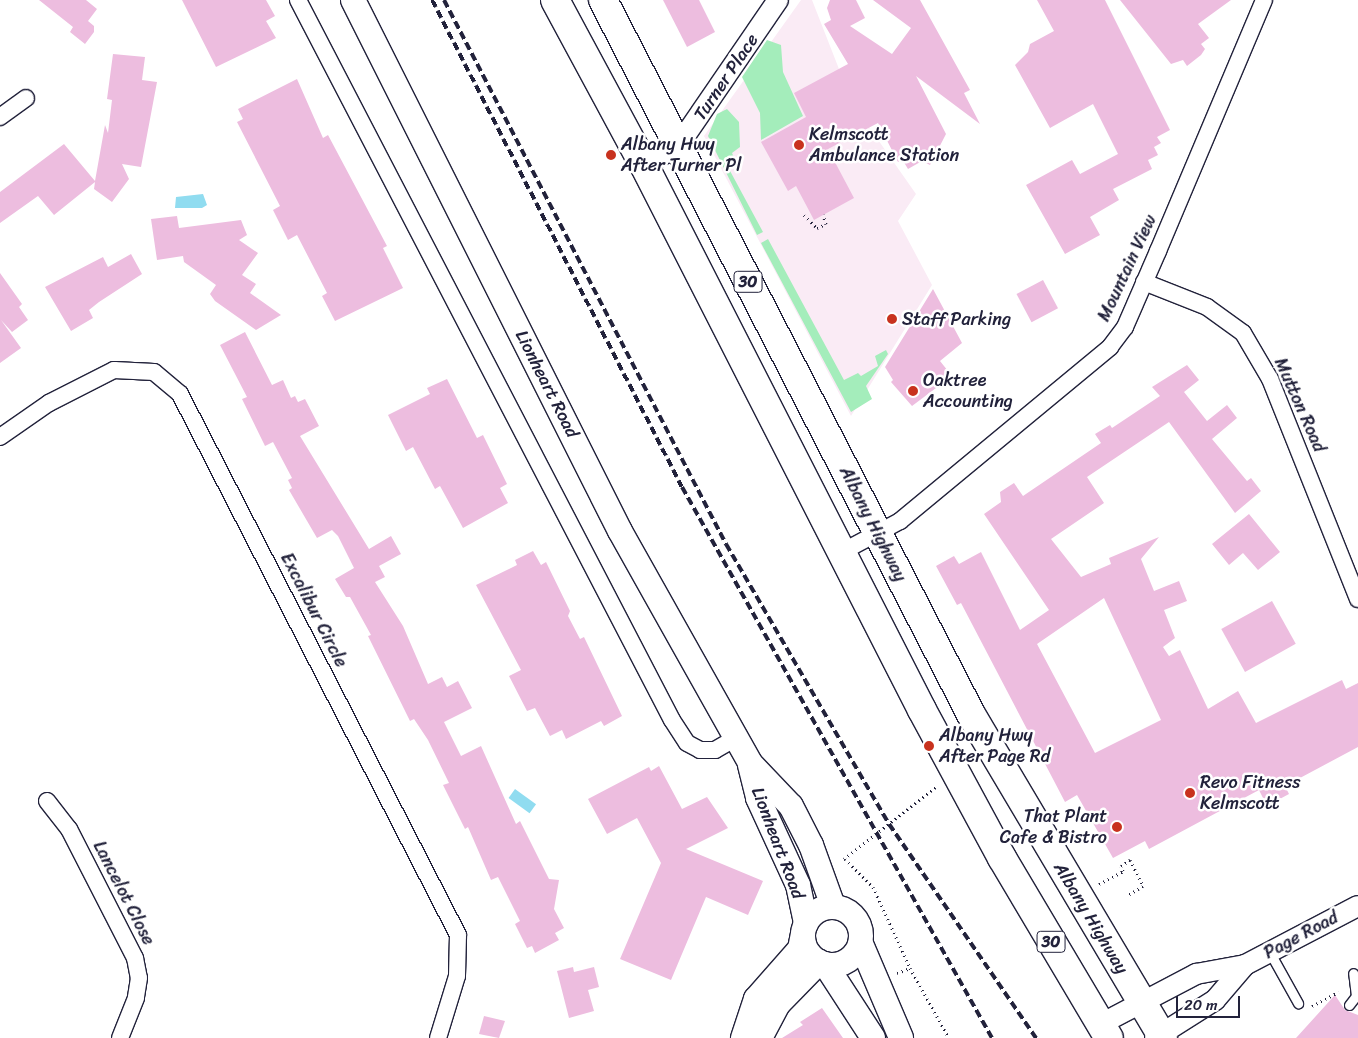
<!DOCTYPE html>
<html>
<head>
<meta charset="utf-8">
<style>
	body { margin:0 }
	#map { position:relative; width:1358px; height:1038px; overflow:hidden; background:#fff; font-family:Sriracha,sans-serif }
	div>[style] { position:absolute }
	.built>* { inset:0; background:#faebf5 }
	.green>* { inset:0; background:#a4edbb }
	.water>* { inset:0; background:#90dcf0; transform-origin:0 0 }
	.building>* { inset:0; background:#edbddf; transform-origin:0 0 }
	.path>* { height:3px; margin-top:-1.5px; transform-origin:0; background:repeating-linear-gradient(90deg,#22223b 0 1px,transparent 0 5px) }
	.roads { filter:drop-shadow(1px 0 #22223b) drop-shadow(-1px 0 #22223b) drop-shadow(0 1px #22223b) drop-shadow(0 -1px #22223b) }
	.service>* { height:9px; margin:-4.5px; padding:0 4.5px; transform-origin:4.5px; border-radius:4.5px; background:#fff }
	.minor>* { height:16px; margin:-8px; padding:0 8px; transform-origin:8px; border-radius:8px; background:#fff }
	.tertiary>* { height:20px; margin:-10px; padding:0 10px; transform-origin:10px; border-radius:10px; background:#fff }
	.secondary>* { height:24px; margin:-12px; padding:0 12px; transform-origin:12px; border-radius:12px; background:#fff }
	.secondary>.ring { margin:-12px; padding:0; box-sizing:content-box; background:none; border:24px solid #fff; border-radius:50% }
	.trunk>* { height:28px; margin:-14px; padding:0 14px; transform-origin:14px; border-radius:14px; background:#fff }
	.rail>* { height:4px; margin-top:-2px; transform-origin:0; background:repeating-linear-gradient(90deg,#22223b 0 8px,transparent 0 12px) }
	.dots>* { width:14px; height:14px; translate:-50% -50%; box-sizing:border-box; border:2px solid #fff; border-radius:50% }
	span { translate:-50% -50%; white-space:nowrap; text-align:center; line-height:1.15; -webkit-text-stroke:5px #fff; paint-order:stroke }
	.shield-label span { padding:1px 4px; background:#fff; border:1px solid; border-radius:4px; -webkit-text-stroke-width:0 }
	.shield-label { font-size:16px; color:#22223b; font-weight:700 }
	.street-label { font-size:18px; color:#22223b }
	.poi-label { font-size:18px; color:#22223b }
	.left { translate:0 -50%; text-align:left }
	.right { translate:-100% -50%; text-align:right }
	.scale { position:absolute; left:1176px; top:996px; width:64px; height:22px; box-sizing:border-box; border:2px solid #22223b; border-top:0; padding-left:6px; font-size:15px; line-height:18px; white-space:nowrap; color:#22223b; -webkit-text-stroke:4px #fff; paint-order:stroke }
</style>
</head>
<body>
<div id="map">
	<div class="built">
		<div style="clip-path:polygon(801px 0,812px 0,839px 69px,869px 127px,916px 194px,898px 221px,932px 285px,851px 416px,704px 136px)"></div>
	</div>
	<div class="green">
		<div style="clip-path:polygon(767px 40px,781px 45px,783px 72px,803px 116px,761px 140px,760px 113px,742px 77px)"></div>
		<div style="clip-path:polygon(727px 109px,739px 122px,740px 147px,732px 153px,737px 164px,729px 169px,763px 232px,757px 235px,708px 136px,717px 114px)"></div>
		<div style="clip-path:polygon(768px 239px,844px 380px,858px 373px,861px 376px,878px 366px,875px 356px,886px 350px,888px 354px,866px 386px,872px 399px,851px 412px,761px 243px)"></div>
	</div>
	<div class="water">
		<div style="clip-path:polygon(203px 194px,207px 205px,202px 208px,175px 208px,176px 197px)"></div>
		<div style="left:515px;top:789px;width:26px;height:11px;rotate:36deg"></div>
	</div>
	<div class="building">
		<div style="clip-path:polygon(39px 0,86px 0,97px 9px,88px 21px,94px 26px,94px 32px,85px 44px,70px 32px,73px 27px)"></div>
		<div style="clip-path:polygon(182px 0,266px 0,275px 16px,266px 21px,276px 38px,216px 67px)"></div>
		<div style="clip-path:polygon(663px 0,699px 0,715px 32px,687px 47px)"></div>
		<div style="clip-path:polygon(830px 0,856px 0,865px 18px,850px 26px,892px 54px,911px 28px,873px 0,920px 0,970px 90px,964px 93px,980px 124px,916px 76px,946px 134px,930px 165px,922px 161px,908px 169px,902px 159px,898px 162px,878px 123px,828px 149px,854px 198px,814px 220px,796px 186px,788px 191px,761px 142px,806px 117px,794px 93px,848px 64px,824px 24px,831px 20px,827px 8px)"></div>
		<div style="clip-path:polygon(1037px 0,1105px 0,1170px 130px,1157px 137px,1161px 143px,1154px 147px,1158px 155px,1148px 160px,1152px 169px,1113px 189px,1119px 200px,1090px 217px,1100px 235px,1065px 254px,1026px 185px,1072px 160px,1080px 174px,1118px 154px,1093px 104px,1050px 128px,1015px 65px,1028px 52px,1030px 44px,1054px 31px)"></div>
		<div style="clip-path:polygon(1120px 0,1231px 0,1198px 24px,1209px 38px,1201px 44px,1205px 49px,1201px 55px,1187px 66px,1183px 60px,1171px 64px)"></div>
		<div style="clip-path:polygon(113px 54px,145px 57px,142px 80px,157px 82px,141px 167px,122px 164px,129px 179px,112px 202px,94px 189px,95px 182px,54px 215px,38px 196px,0 223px,0 192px,64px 144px,95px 181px,105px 125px,108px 133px,112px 100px,107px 99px)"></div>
		<div style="clip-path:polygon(297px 79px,323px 138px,328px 135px,387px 246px,383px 248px,403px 288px,335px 321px,322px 296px,327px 293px,297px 235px,288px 240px,273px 210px,280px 206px,237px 122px,243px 119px,238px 109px)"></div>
		<div style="clip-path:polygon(177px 216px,179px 228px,241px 220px,247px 235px,239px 240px,258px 253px,242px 275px,256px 284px,250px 293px,281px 315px,256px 330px,215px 301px,210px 294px,216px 285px,184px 262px,183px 256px,157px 260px,151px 219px)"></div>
		<div style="clip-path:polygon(131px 254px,142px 274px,99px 302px,89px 310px,93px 318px,71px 331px,45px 287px,103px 257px,108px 267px)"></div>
		<div style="clip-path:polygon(0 273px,22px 304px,19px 307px,28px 320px,12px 332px,1px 320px,21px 348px,0 363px)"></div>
		<div style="left:1043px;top:280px;width:32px;height:30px;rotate:62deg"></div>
		<div style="clip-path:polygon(933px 289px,962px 343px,940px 361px,952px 376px,912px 406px,891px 382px,893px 380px,885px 367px)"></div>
		<div style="clip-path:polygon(245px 332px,272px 385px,283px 380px,291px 398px,295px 396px,298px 402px,305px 399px,319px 426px,300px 436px,369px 549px,391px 536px,401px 554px,379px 566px,385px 577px,375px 582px,403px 626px,428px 684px,442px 677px,447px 687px,458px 681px,472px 708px,444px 722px,461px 756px,481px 746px,516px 824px,520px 821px,549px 879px,559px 880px,554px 909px,564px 928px,555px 933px,559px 940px,535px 953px,532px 946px,527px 948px,515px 924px,520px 921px,498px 877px,491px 880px,468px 827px,465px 829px,443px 785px,449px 783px,428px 740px,414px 719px,410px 721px,368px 636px,371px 635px,350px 597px,346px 597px,335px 579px,354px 568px,338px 536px,332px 530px,317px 538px,289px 490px,292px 488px,288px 480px,292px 478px,273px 442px,265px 446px,242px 399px,247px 397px,220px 345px)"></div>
		<div style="clip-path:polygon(evenodd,1187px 365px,1199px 380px,1184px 392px,1207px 421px,1227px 405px,1237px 418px,1212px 439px,1247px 481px,1251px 478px,1261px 491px,1235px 513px,1169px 422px,1087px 477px,1104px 503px,1051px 539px,1081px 577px,1111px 564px,1109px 558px,1159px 537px,1141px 559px,1154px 591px,1179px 581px,1187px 601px,1164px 610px,1175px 638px,1163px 647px,1169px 656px,1180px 650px,1208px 709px,1238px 691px,1256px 723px,1342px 680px,1346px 689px,1358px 683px,1358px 747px,1285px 786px,1289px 794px,1267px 806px,1259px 790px,1149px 849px,1145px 841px,1113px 858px,1077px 795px,1065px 802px,961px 603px,957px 605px,936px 566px,954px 556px,959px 564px,981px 552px,1020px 630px,1049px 610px,984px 514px,1001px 502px,1000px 492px,1014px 483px,1023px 496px,1101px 443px,1095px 434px,1110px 425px,1112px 428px,1160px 396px,1152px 387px,1187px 365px,1104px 598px,1161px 720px,1095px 753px,1037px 644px,1104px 598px)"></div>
		<div style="clip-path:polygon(447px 379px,477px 438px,483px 435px,507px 484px,500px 488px,508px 503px,463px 528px,440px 486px,435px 489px,413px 447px,406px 451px,388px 415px,430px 394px,427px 388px)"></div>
		<div style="clip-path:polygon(1249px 514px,1280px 552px,1258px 570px,1243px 553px,1229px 565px,1212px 544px)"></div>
		<div style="clip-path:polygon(533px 551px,541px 565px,546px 562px,570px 611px,568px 616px,580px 639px,584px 637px,622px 716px,604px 726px,601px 721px,566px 739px,562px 730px,550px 736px,535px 708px,527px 711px,509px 676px,521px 670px,476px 585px,517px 565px,515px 560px)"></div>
		<div style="left:1272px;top:601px;width:49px;height:58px;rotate:61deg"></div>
		<div style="clip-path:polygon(659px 766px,682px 809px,707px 797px,728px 828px,686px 849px,763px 881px,748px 915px,706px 897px,671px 980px,620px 959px,661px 863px,637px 818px,607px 834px,588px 799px,649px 767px,651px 771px)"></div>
		<div style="clip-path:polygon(573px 967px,574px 972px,594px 967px,599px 987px,588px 990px,594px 1011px,569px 1018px,557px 971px)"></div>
		<div style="clip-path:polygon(1335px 995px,1345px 1010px,1358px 1015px,1358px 1038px,1296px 1038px)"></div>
		<div style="clip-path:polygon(822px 1008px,843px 1038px,782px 1038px,803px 1025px,800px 1022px)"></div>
		<div style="clip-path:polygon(484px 1016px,505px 1021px,499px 1038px,479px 1034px)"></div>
	</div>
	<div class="path">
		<div style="left:804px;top:215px;width:18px;rotate:45deg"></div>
		<div style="left:817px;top:228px;width:10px;rotate:-24deg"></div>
		<div style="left:826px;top:224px;width:10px;rotate:-107deg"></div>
		<div style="left:844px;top:859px;width:118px;rotate:-38.1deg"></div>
		<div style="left:845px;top:859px;width:40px;rotate:45deg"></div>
		<div style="left:873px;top:887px;width:89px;rotate:65.4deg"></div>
		<div style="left:910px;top:968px;width:80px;rotate:60.9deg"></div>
		<div style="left:1099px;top:884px;width:27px;rotate:-28deg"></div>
		<div style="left:1123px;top:871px;width:5px;rotate:-112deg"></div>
		<div style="left:1121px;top:866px;width:11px;rotate:-34deg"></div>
		<div style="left:1130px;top:860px;width:29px;rotate:63deg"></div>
		<div style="left:1143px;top:886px;width:17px;rotate:149deg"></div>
		<div style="left:897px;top:973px;width:14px;rotate:-21deg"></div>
		<div style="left:1312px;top:1006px;width:30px;rotate:-28deg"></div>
	</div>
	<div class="roads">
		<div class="service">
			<div style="left:1269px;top:951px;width:60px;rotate:60.9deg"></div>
			<div style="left:1349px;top:1005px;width:11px;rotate:-52deg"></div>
			<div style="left:1356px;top:996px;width:23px;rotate:-97deg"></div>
		</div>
		<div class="minor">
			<div style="left:298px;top:0;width:811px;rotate:62.55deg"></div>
			<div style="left:672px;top:720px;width:27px;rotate:57deg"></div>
			<div style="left:687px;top:743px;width:15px;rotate:28deg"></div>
			<div style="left:700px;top:750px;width:15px"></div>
			<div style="left:715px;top:750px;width:24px;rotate:-30deg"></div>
			<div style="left:0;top:117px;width:32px;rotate:-36deg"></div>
			<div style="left:1144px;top:282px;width:68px;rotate:21.6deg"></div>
			<div style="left:1207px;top:307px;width:44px;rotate:35.8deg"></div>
			<div style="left:1243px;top:333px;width:53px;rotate:59.6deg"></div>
			<div style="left:1270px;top:379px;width:237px;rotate:68.2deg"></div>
			<div style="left:0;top:437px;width:60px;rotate:-34.8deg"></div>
			<div style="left:49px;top:403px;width:73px;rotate:-26.9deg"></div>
			<div style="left:114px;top:370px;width:40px;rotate:2.9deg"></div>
			<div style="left:154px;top:372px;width:34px;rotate:40deg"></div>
			<div style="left:180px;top:394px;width:608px;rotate:62.8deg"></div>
			<div style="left:458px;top:935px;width:41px;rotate:91.4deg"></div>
			<div style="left:457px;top:976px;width:65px;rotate:107deg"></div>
			<div style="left:840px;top:553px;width:68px;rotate:-28.1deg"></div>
			<div style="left:900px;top:521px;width:273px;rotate:-39.6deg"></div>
			<div style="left:1110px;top:347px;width:25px;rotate:-53deg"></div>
			<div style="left:1125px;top:327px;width:83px;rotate:-66.5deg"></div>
			<div style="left:1158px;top:251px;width:272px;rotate:-67.1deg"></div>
			<div style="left:47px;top:801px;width:36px;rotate:52deg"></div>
			<div style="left:69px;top:829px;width:145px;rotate:62.9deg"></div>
			<div style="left:135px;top:958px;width:20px;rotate:79deg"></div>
			<div style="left:139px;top:978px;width:20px;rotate:99deg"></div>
			<div style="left:136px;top:998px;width:43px;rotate:111.8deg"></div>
		</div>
		<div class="tertiary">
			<div style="left:644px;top:165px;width:39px;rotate:-29deg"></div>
			<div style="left:678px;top:146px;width:177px;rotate:-55.6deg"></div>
			<div style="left:1099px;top:1025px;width:110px;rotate:-27.7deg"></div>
			<div style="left:1196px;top:974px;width:50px;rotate:-10.4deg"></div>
			<div style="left:1245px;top:965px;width:127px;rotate:-27.6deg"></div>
			<div style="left:1155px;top:1038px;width:71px;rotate:-32.3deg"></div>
			<div style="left:1215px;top:1000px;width:46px;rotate:-49.4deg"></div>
		</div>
		<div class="secondary">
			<div style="left:353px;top:0;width:594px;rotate:63.31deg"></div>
			<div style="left:620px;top:531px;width:266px;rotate:60.7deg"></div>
			<div style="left:750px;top:763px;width:59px;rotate:46.4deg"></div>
			<div style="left:791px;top:806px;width:44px;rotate:62.9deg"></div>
			<div style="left:811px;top:845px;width:65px;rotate:70.2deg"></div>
			<div style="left:750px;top:765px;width:34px;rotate:76deg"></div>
			<div style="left:758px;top:798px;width:96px;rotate:65.3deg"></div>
			<div style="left:798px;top:885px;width:39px;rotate:78deg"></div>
			<div class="ring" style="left:803px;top:907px;width:34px;height:34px"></div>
			<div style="left:861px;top:944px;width:102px;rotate:66.9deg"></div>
			<div style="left:825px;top:964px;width:88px;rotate:57deg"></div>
			<div style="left:743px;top:1038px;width:41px;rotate:-71.6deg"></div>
			<div style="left:756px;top:999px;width:67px;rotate:-48.7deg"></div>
			<div style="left:800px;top:949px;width:15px;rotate:-79deg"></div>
			<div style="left:760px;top:1038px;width:38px;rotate:-62deg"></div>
			<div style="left:778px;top:1004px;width:59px;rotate:-45.7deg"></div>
		</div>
		<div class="trunk">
			<div style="left:555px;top:0;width:187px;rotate:61.7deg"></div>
			<div style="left:644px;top:165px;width:612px;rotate:62.97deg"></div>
			<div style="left:922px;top:710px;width:168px;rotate:61.6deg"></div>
			<div style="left:1002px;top:858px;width:209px;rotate:59.3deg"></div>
			<div style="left:603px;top:0;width:805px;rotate:62.74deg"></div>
			<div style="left:972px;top:716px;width:374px;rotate:59.3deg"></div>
		</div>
	</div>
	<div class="rail">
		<div style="left:432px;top:0;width:547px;rotate:62.83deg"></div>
		<div style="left:682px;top:487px;width:632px;rotate:60.64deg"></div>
		<div style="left:444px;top:0;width:613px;rotate:62.6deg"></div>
		<div style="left:726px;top:544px;width:324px;rotate:59.8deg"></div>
		<div style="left:889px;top:824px;width:260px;rotate:55.5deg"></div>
	</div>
	<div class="dots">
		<div style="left:799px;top:145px;background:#c8321e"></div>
		<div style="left:611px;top:155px;background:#c8321e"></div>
		<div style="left:892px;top:319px;background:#c8321e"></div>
		<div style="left:913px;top:391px;background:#c8321e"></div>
		<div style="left:929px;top:746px;background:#c8321e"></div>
		<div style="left:1190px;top:793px;background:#c8321e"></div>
		<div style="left:1117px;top:827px;background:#c8321e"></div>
	</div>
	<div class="shield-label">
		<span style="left:748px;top:282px">30</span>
		<span style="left:1051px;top:942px">30</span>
	</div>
	<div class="street-label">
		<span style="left:726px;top:77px;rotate:-56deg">Turner Place</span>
		<span style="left:1127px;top:268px;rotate:-65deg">Mountain View</span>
		<span style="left:547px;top:384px;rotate:63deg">Lionheart Road</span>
		<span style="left:1300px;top:405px;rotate:66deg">Mutton Road</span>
		<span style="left:873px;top:524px;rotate:63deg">Albany Highway</span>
		<span style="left:314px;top:610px;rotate:63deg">Excalibur Circle</span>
		<span style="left:778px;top:843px;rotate:69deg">Lionheart Road</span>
		<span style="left:124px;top:893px;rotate:63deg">Lancelot Close</span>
		<span style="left:1091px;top:918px;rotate:59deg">Albany Highway</span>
		<span style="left:1301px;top:935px;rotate:-28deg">Page Road</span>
	</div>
	<div class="poi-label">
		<span class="left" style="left:809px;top:145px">Kelmscott<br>Ambulance Station</span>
		<span class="left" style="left:621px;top:155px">Albany Hwy<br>After Turner Pl</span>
		<span class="left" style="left:902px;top:319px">Staff Parking</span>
		<span class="left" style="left:923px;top:391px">Oaktree<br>Accounting</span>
		<span class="left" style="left:939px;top:746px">Albany Hwy<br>After Page Rd</span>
		<span class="left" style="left:1200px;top:793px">Revo Fitness<br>Kelmscott</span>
		<span class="right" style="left:1107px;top:827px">That Plant<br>Cafe &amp; Bistro</span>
	</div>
	<div class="scale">20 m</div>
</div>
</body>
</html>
